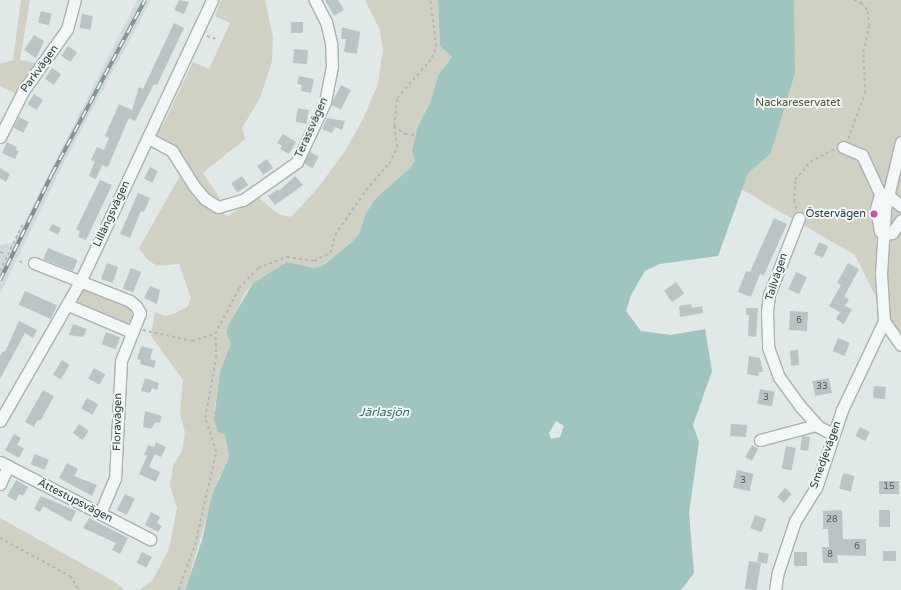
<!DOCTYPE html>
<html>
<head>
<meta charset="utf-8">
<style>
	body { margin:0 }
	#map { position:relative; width:901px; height:590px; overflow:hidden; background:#e1e8e8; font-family:"Varela Round",sans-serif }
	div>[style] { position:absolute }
	.built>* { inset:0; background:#d0dada }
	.green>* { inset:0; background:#d0d1c3 }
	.water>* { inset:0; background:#a0c5c1 }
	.building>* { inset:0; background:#b9c5c5; transform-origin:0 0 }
	.path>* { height:1.5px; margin-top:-0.75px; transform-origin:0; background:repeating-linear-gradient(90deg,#b0b8b8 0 3px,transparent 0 6px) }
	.roads { filter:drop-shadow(1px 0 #a7b2b2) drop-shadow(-1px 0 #a7b2b2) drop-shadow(0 1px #a7b2b2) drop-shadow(0 -1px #a7b2b2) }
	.minor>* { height:11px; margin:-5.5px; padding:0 5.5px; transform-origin:5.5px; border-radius:5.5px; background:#f4f7f7 }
	.rail>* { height:4px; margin-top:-2px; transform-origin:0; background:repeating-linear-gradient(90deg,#f1f6f6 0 8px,#7c9090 0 16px); box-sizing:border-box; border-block:1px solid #7c9090 }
	.dots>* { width:11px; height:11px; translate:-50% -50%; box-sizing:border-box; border:2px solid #f1f6f6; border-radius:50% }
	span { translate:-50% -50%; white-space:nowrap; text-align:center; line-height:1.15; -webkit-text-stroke:4px #f1f6f6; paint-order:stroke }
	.number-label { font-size:9px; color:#4e6060 }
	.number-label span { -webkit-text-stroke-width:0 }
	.street-label { font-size:11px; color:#2b3e3f }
	.park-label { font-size:11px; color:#53593a }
	.poi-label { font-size:11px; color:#2b3e3f }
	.right { translate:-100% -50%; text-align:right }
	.water-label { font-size:12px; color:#396e6a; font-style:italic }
</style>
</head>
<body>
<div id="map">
	<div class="built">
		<div style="clip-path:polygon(137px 0,151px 0,63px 164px,0 294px,0 245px,14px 243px)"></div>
	</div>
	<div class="green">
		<div style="clip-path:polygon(21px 0,30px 0,20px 60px,37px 63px,17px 94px,0 86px,0 64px,13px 60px)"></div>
		<div style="clip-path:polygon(221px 0,265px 0,273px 37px,272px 61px,267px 77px,260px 98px,242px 128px,245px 139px,203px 173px,219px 197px,225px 215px,228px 216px,258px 197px,278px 214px,291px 217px,317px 189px,345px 151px,363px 119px,378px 84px,383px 50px,380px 30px,365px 0,438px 0,440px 46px,452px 57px,438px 75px,431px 101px,418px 126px,415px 160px,410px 168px,376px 198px,365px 215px,360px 232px,353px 241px,321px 266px,314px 268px,287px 262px,253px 283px,246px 291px,226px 332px,231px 344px,220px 371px,214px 413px,218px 432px,225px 435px,229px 457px,218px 480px,185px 590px,139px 590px,152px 581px,169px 549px,177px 508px,170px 486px,173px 466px,182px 451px,185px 432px,180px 414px,183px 380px,151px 336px,155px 312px,165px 316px,173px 314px,187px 307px,191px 298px,179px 264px,157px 266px,148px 260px,139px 248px,181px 174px,161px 139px,155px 134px,164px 123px,193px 62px,209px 69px,230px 23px,215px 16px)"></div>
		<div style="clip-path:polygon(580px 0,901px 0,901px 338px,878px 301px,855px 255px,741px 189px)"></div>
		<div style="clip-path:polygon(85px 290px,130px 306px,134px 321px,125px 323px,77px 303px,80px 293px)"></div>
		<div style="clip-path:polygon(0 518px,115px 582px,125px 590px,0 590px)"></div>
	</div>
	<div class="water">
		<div style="clip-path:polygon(evenodd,438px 0,794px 0,795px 73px,776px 136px,770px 154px,748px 173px,718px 256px,660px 264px,645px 271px,631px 295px,626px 311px,641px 331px,671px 335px,705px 329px,712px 371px,693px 425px,699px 442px,689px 513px,694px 573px,681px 590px,185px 590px,202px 540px,212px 495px,229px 457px,225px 435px,218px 432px,214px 419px,220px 371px,231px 344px,226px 332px,229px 324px,253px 283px,287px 262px,314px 268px,322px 266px,353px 241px,360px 232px,365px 215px,376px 198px,410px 168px,415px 160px,412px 151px,418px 126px,431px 101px,438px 75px,452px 57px,440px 46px,438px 0,556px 421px,564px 426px,560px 437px,551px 439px,549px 433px,556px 421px)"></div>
	</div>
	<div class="building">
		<div style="clip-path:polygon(179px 0,189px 2px,184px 14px,174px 10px)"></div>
		<div style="clip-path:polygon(325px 0,338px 0,344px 10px,334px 16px)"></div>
		<div style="left:41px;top:11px;width:11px;height:12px;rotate:15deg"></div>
		<div style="left:82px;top:14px;width:11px;height:14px;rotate:10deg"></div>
		<div style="left:291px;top:22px;width:12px;height:11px"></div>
		<div style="clip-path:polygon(174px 23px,184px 28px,157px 85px,154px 84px,135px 121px,129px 118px,127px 122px,108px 167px,102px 165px,96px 179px,89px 176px,95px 161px,91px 160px,97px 147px,104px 150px,109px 138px,105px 136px,119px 104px,132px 110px,139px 87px,143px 89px)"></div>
		<div style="clip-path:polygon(342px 27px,360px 32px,357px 54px,344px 52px,346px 39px,341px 39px)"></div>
		<div style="clip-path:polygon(34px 35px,44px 41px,36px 58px,24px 50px)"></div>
		<div style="left:68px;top:46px;width:11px;height:12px;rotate:34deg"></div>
		<div style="left:294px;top:49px;width:14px;height:14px;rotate:4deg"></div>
		<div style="left:52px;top:68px;width:11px;height:13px;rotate:34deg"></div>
		<div style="clip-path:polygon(299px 76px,314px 79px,311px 93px,301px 91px,302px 85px,297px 84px)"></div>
		<div style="left:341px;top:85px;width:11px;height:22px;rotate:27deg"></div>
		<div style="left:34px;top:94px;width:11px;height:12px;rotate:34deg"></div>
		<div style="left:298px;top:108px;width:11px;height:14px;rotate:10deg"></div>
		<div style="left:19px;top:117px;width:11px;height:12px;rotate:27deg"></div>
		<div style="clip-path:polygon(327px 118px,345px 121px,342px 130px,335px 127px,332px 133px,322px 129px)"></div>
		<div style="clip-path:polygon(283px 134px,296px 142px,289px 154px,280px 149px,282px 146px,277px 143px)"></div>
		<div style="clip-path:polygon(7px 142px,17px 147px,16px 150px,19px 151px,15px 159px,2px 153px)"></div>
		<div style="left:310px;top:152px;width:10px;height:13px;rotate:29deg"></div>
		<div style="left:267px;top:159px;width:11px;height:12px;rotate:56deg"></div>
		<div style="left:150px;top:167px;width:9px;height:13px;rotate:27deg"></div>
		<div style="clip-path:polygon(0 168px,10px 174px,6px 182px,0 178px)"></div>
		<div style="left:242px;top:176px;width:11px;height:13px;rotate:56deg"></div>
		<div style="clip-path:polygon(295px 176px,303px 185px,275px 205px,268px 196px,278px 189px,279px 191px)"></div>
		<div style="clip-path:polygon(100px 180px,112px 185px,86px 240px,78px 237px,80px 231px,76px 229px)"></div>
		<div style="clip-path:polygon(138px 193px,150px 198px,144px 212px,141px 211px,130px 238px,120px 234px)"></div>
		<div style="clip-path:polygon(774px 218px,787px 224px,764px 275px,760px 274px,751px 297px,738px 292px,746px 271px,750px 272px)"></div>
		<div style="clip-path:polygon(52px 224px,61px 228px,58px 235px,49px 230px)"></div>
		<div style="left:819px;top:242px;width:10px;height:13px;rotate:24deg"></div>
		<div style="left:48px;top:248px;width:32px;height:12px;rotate:22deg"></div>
		<div style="left:107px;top:263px;width:12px;height:17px;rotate:20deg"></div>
		<div style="clip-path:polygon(848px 263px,859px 269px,844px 297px,849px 299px,845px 306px,852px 309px,844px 324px,836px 319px,840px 312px,829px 306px,841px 285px,837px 283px)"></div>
		<div style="left:131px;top:268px;width:11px;height:22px;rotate:22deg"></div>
		<div style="left:796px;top:272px;width:12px;height:19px;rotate:24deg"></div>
		<div style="left:676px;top:282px;width:14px;height:15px;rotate:54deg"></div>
		<div style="clip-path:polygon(150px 286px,160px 290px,157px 304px,144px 298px)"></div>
		<div style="left:25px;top:291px;width:35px;height:15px;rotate:24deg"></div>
		<div style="clip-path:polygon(691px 304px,692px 308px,702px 306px,703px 313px,680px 317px,679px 306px)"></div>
		<div style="clip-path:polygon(746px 308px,758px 308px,756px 337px,748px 336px,749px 315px,746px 315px)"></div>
		<div style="left:790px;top:311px;width:18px;height:19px;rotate:3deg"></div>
		<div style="clip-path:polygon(19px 321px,37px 330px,33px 338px,25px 333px,0 379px,0 356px,3px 351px,5px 352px)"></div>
		<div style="clip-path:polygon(73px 324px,87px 329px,83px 337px,69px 335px)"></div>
		<div style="left:106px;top:332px;width:15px;height:13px;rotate:20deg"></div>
		<div style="left:838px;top:338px;width:13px;height:14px;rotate:23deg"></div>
		<div style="clip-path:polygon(141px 346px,153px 349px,150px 359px,156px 361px,154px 368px,140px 364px,141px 360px,137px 359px)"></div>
		<div style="left:798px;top:350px;width:15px;height:8px;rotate:86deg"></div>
		<div style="clip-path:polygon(749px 356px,760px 358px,763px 372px,759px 372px,758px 376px,747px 374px)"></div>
		<div style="left:62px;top:360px;width:9px;height:17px;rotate:32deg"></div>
		<div style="left:94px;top:368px;width:13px;height:12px;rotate:29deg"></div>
		<div style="clip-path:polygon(145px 378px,159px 383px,157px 390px,152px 388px,150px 393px,141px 391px)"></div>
		<div style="left:829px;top:378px;width:15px;height:17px;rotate:79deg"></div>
		<div style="left:874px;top:386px;width:12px;height:12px;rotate:5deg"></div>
		<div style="left:760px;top:389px;width:15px;height:15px;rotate:11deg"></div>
		<div style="clip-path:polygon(43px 390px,54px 396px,41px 420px,37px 421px,34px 427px,25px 422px)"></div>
		<div style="left:87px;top:398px;width:13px;height:12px;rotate:29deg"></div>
		<div style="clip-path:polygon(145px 411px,162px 416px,160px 423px,156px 422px,151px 429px,143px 427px)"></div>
		<div style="left:79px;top:424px;width:12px;height:11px;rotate:35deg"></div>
		<div style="left:731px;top:424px;width:16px;height:12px;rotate:4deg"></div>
		<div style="left:860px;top:427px;width:11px;height:10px;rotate:27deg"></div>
		<div style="clip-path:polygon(14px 434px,21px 438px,17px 445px,24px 448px,19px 458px,5px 450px)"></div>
		<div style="left:802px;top:436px;width:8px;height:14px;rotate:7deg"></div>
		<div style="clip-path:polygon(156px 442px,166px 447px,161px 457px,155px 454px,149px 467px,160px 472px,156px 482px,139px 474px,147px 456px,144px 455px,148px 445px,154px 447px)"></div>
		<div style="clip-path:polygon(752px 445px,758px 449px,752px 461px,745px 457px)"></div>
		<div style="left:786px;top:446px;width:10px;height:23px;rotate:11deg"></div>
		<div style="left:35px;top:454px;width:15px;height:11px;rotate:23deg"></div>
		<div style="clip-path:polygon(67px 463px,78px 469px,74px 476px,97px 485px,92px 496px,59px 478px)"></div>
		<div style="left:737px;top:470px;width:17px;height:18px;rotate:13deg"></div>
		<div style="left:843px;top:473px;width:12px;height:16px;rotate:14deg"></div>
		<div style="clip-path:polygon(16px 480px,28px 487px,23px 496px,19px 494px,16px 501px,7px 496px)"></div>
		<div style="left:879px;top:481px;width:20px;height:13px"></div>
		<div style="left:785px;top:488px;width:9px;height:12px;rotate:41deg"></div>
		<div style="left:125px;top:494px;width:11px;height:18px;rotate:27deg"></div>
		<div style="clip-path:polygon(41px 496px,76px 511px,71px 522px,43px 506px,40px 512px,34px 509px)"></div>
		<div style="clip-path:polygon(842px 510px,843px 539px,866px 539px,866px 556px,837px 555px,838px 563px,823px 563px,822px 547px,829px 547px,828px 529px,823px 529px,823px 511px)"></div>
		<div style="left:879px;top:510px;width:11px;height:17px"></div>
		<div style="clip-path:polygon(151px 512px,160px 517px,157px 523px,162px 526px,158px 532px,145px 525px)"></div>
		<div style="left:755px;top:515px;width:12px;height:14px;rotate:20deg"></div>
		<div style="clip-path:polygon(89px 518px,128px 538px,120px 554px,112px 550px,116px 543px,83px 528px)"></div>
		<div style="left:883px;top:551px;width:13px;height:10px"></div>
		<div style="left:142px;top:552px;width:11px;height:12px;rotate:27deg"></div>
		<div style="left:759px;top:552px;width:10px;height:10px;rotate:11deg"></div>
		<div style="left:794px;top:552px;width:13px;height:14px"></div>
		<div style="left:749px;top:561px;width:12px;height:28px;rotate:9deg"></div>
	</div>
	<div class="path">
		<div style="left:207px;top:36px;width:9px;rotate:18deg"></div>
		<div style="left:394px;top:126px;width:14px;rotate:36deg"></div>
		<div style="left:405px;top:134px;width:22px;rotate:5deg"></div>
		<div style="left:848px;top:139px;width:49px;rotate:-69.7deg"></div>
		<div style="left:865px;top:93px;width:41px;rotate:-92.8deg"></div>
		<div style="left:863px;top:52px;width:27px;rotate:-77deg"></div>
		<div style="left:869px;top:26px;width:16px;rotate:-97deg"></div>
		<div style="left:867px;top:10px;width:8px;rotate:-130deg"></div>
		<div style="left:862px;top:4px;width:10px;rotate:-156deg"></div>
		<div style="left:723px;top:196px;width:16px;rotate:22deg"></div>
		<div style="left:796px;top:209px;width:7px;rotate:-106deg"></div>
		<div style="left:794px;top:202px;width:22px;rotate:-87deg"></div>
		<div style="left:795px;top:180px;width:23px;rotate:-50deg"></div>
		<div style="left:810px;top:162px;width:27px;rotate:-28deg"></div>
		<div style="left:716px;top:235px;width:6px;rotate:121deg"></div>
		<div style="left:713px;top:240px;width:11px;rotate:22deg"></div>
		<div style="left:0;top:252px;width:5px;rotate:22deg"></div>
		<div style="left:20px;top:261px;width:5px;rotate:37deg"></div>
		<div style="left:302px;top:266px;width:6px;rotate:90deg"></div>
		<div style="left:0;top:271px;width:53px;rotate:-64.4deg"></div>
		<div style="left:143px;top:330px;width:50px;rotate:12.7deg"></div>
		<div style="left:192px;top:341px;width:24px;rotate:-17deg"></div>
		<div style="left:703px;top:384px;width:5px;rotate:-11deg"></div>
		<div style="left:214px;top:413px;width:17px;rotate:3deg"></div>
		<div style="left:683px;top:470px;width:13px;rotate:29deg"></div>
		<div style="left:680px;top:512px;width:9px;rotate:-6deg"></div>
		<div style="left:0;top:538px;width:80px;rotate:28.5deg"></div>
		<div style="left:70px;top:576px;width:17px;rotate:57deg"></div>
		<div style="left:682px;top:549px;width:10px"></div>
		<div style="left:178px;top:590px;width:48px;rotate:-69.3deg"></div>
		<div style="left:195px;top:545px;width:95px;rotate:-77.3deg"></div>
		<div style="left:216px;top:452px;width:36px;rotate:-108deg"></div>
		<div style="left:205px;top:418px;width:61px;rotate:-79.6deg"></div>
		<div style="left:216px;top:358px;width:24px;rotate:-92deg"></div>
		<div style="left:215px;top:334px;width:52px;rotate:-62.4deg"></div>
		<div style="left:239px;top:288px;width:28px;rotate:-46deg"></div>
		<div style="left:258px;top:268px;width:31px;rotate:-21deg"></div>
		<div style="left:287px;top:257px;width:27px;rotate:8deg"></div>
		<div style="left:314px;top:261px;width:18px;rotate:-27deg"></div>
		<div style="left:330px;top:253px;width:19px;rotate:-74deg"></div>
		<div style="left:335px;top:235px;width:55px;rotate:-55.4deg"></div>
		<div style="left:366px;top:190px;width:35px;rotate:-49deg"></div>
		<div style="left:389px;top:164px;width:19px;rotate:-65deg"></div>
		<div style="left:397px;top:147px;width:21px;rotate:-98deg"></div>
		<div style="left:394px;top:126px;width:28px;rotate:-84deg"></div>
		<div style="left:397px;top:98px;width:53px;rotate:-48.8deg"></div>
		<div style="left:432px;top:58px;width:13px;rotate:-72deg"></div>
		<div style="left:436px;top:46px;width:46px;rotate:-97.4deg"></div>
	</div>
	<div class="roads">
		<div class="minor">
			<div style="left:0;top:137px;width:51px;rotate:-63.4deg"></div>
			<div style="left:23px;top:91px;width:76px;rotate:-54.6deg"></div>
			<div style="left:67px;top:29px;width:30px;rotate:-75deg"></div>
			<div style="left:148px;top:138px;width:27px;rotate:28deg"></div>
			<div style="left:172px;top:151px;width:41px;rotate:57.8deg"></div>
			<div style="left:194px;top:186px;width:17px;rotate:50deg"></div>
			<div style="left:205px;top:199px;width:15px;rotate:32deg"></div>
			<div style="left:218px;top:207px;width:26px;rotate:-16deg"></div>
			<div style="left:243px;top:200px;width:66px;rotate:-35.1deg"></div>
			<div style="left:297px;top:162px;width:66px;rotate:-65deg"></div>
			<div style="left:325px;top:102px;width:36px;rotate:-79deg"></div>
			<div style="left:332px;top:67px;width:24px;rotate:-92deg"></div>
			<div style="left:331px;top:43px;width:22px;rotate:-103deg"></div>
			<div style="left:326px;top:22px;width:25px;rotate:-117deg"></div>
			<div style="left:901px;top:142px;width:69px;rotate:103.4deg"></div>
			<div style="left:885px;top:209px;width:65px;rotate:93.5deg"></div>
			<div style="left:881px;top:274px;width:47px;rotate:86.3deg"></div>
			<div style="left:884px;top:321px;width:29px;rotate:55deg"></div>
			<div style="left:843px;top:147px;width:21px;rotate:23deg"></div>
			<div style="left:862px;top:155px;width:45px;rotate:65.1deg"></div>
			<div style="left:799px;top:218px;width:83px;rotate:111.3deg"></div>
			<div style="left:769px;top:295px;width:17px;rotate:97deg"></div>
			<div style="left:767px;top:312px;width:35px;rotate:88deg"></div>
			<div style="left:768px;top:347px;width:32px;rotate:70deg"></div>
			<div style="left:779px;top:377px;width:36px;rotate:54deg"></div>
			<div style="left:800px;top:406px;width:28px;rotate:48deg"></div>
			<div style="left:819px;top:427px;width:16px;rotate:27deg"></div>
			<div style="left:880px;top:231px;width:22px;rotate:-100deg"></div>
			<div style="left:876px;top:209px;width:11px;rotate:-75deg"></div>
			<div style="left:879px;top:198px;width:6px;rotate:-39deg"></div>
			<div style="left:884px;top:194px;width:4px;rotate:14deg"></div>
			<div style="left:888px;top:195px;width:17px;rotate:40deg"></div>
			<div style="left:884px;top:234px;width:8px;rotate:-7deg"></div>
			<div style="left:892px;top:233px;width:16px;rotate:-55deg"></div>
			<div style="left:34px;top:263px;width:103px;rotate:21.6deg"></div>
			<div style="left:130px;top:301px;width:8px;rotate:40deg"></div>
			<div style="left:136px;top:306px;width:8px;rotate:60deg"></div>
			<div style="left:140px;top:313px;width:52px;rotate:111.6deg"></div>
			<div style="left:121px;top:361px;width:117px;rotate:92.9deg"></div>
			<div style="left:115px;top:478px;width:38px;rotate:113deg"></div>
			<div style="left:68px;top:305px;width:69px;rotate:22.9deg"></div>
			<div style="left:0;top:421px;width:160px;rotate:-60.1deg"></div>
			<div style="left:80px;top:282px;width:311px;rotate:-64.9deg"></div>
			<div style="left:760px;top:440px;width:58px;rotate:-15deg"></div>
			<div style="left:0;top:462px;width:169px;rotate:27.2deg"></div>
			<div style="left:0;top:484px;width:20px;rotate:-66deg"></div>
			<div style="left:775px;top:590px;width:18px;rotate:-81deg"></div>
			<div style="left:778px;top:572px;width:54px;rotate:-71.6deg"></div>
			<div style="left:795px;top:521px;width:39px;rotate:-58deg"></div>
			<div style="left:816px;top:488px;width:82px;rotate:-71.6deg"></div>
			<div style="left:842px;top:410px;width:98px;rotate:-64.7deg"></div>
		</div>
	</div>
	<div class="rail">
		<div style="left:0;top:280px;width:118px;rotate:-63.9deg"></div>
		<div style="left:52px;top:174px;width:197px;rotate:-61.9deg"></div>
	</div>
	<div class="dots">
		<div style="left:874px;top:214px;background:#c153a9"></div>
	</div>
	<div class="number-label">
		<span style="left:799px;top:321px">6</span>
		<span style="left:822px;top:387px">33</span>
		<span style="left:766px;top:398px">3</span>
		<span style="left:743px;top:481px">3</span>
		<span style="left:889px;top:487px">15</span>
		<span style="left:832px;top:520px">28</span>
		<span style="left:857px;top:547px">6</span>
		<span style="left:830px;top:555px">8</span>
	</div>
	<div class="street-label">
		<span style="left:40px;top:69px;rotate:-54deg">Parkvägen</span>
		<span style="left:312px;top:128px;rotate:-66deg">Terassvägen</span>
		<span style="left:112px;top:214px;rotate:-65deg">Lillängsvägen</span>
		<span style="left:777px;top:277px;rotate:-72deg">Tallvägen</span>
		<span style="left:118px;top:422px;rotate:-89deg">Floravägen</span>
		<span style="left:826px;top:455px;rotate:-70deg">Smedjevägen</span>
		<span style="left:75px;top:501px;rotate:27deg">Ättestupsvägen</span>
	</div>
	<div class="park-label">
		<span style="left:798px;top:103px">Nackareservatet</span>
	</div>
	<div class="poi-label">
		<span class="right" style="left:866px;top:214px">Östervägen</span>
	</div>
	<div class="water-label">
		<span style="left:384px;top:413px">Järlasjön</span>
	</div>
</div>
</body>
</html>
